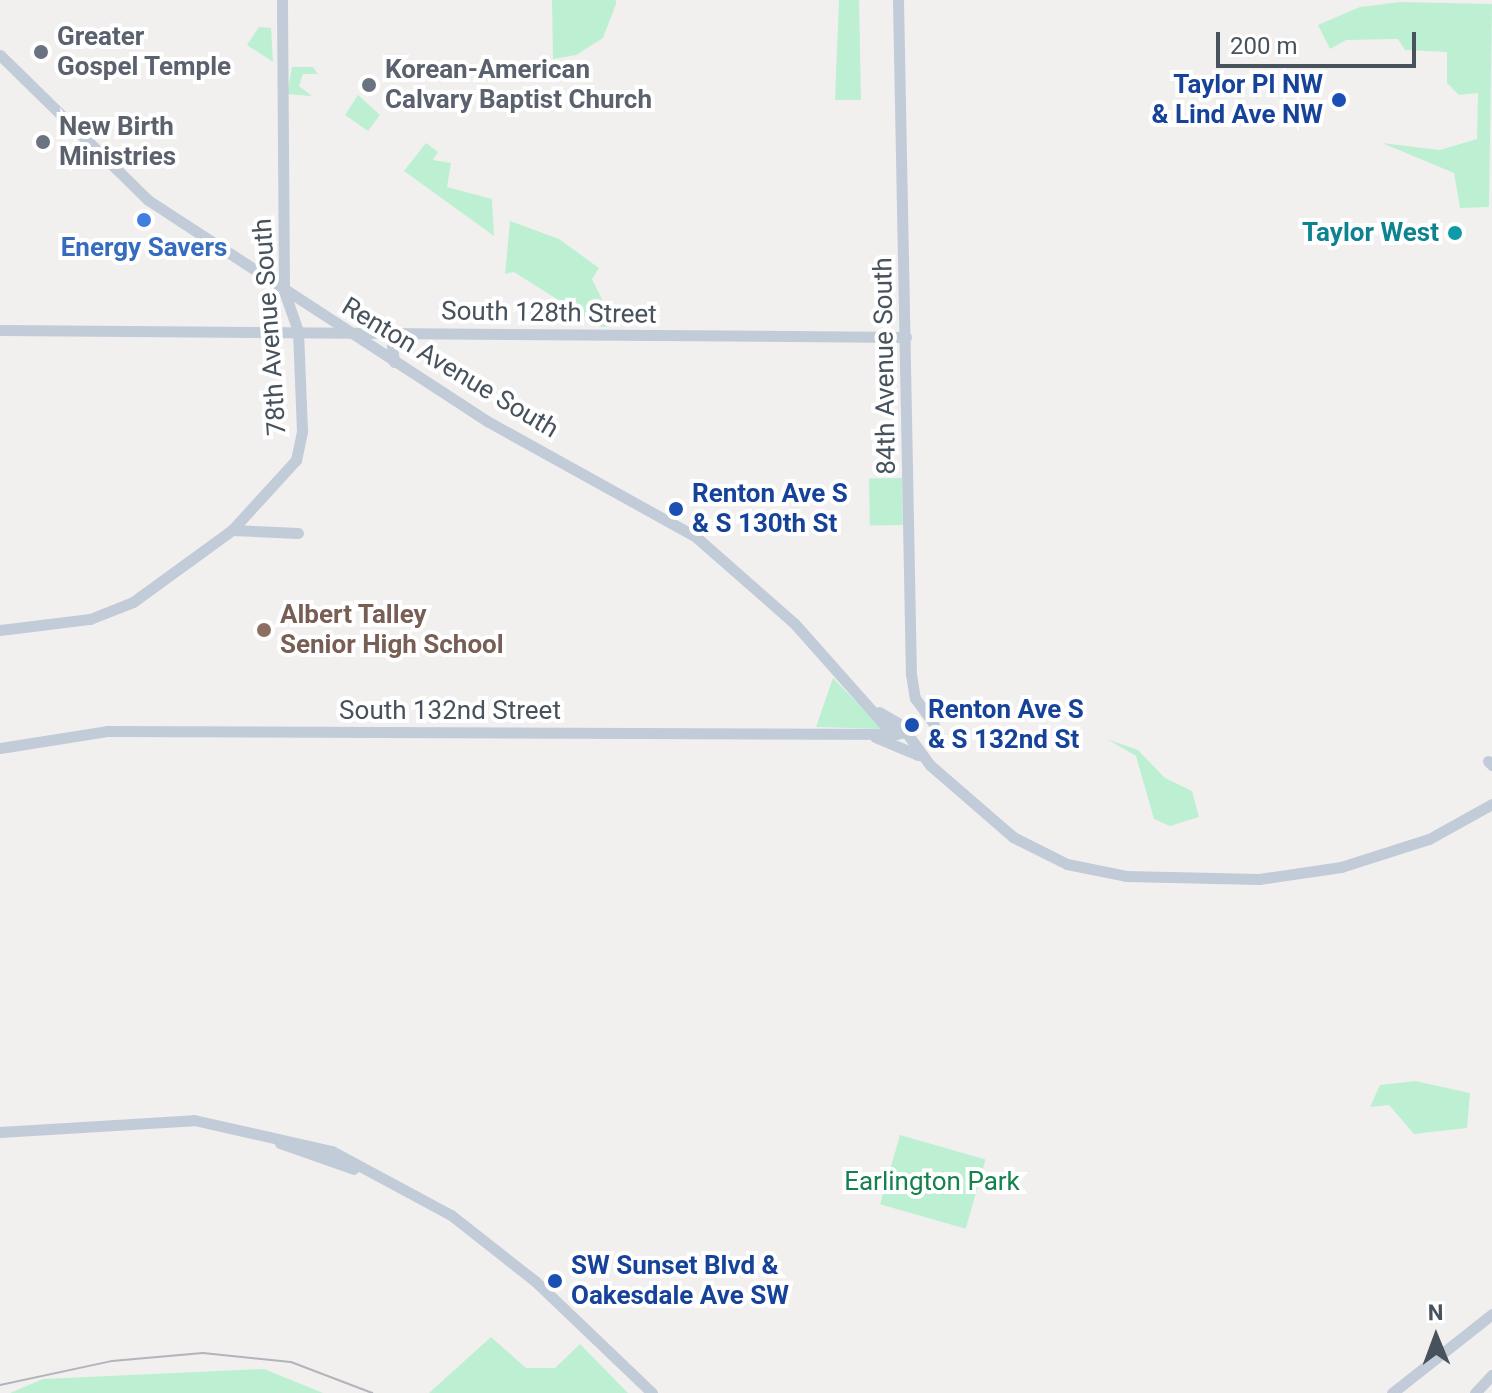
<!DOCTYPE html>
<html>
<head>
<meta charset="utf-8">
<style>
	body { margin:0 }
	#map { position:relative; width:1492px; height:1393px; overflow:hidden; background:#f2efef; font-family:Roboto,sans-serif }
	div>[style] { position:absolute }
	.green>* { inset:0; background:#bdf0d2; transform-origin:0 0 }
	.secondary>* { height:11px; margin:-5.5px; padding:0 5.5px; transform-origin:5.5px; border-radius:5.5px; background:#c1ccd8 }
	.rail>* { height:2px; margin:-1px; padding:0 1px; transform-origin:1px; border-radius:1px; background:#b1b4ba }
	.dots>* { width:22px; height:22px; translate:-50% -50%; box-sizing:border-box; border:4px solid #fff; border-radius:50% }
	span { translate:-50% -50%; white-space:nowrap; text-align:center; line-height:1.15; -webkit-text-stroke:8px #fff; paint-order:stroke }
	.worship-label { font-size:26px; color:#5b616d; font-weight:700 }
	.left { translate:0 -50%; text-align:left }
	.transit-label { font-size:26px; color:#164399; font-weight:700 }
	.right { translate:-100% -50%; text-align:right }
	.culture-label { font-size:26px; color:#0d838f; font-weight:700 }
	.shop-label { font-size:26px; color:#366cbe; font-weight:700 }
	.street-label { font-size:26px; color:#47525d }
	.education-label { font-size:26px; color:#785e54; font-weight:700 }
	.park-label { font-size:26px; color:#15814e }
	.north { position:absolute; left:1396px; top:1297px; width:80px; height:80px; -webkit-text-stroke:6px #fff; paint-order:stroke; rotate:359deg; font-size:22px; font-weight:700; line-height:32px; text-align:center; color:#47525d }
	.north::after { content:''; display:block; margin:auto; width:28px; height:36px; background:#47525d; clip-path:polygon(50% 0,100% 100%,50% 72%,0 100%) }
	.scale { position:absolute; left:1216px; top:32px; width:200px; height:36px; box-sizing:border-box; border:4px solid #47525d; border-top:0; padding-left:10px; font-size:24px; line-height:28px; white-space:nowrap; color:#47525d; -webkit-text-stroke:6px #fff; paint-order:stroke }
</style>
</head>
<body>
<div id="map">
	<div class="green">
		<div style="clip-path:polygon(552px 0,616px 0,616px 4px,603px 38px,576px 55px,553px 59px)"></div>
		<div style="clip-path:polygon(839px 0,859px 0,861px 100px,835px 100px)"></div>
		<div style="clip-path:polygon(1400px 2px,1492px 4px,1489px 207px,1460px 208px,1454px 173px,1382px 143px,1440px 150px,1477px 139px,1478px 93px,1459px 95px,1447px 83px,1447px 52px,1405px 50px,1398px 39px,1346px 40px,1330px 49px,1318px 25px,1360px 7px)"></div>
		<div style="clip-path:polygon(259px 27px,271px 28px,273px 62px,247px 45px)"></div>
		<div style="clip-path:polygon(292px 67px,313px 67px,318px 74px,303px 74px,299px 86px,312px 96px,287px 94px)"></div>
		<div style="clip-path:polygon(358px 95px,380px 115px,368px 131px,345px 115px)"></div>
		<div style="clip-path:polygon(426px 143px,438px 152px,433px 160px,451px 163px,447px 187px,492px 199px,494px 236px,404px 171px)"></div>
		<div style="clip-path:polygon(510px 221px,559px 239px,599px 268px,592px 279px,615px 326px,601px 327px,514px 272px,505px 274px)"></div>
		<div style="left:902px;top:478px;width:47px;height:33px;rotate:89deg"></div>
		<div style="clip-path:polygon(833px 678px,883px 729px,816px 727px)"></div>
		<div style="clip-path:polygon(1107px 739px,1138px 750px,1165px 778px,1192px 791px,1199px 817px,1170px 826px,1154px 819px,1136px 756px)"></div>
		<div style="clip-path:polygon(1415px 1081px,1470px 1093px,1467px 1128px,1414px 1134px,1389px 1105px,1370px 1107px,1380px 1085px)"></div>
		<div style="left:900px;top:1135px;width:89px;height:72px;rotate:16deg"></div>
		<div style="clip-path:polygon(491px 1337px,526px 1368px,555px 1368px,580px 1344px,628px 1393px,429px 1393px)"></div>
		<div style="clip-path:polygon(264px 1369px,323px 1393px,10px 1393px,43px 1379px)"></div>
	</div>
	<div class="secondary">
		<div style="left:898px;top:0;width:674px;rotate:88.9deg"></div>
		<div style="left:911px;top:674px;width:24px;rotate:81deg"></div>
		<div style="left:915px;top:698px;width:32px;rotate:54deg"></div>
		<div style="left:0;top:55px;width:207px;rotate:44.4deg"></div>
		<div style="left:148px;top:200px;width:405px;rotate:33.1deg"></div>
		<div style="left:487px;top:421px;width:239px;rotate:29deg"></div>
		<div style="left:696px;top:537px;width:130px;rotate:41.3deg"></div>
		<div style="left:794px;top:623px;width:144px;rotate:48.4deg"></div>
		<div style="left:890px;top:731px;width:12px;rotate:9deg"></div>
		<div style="left:0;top:330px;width:906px;rotate:0.44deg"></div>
		<div style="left:394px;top:362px;width:16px;rotate:-97deg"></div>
		<div style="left:392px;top:346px;width:15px;rotate:-58deg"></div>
		<div style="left:232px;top:530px;width:66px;rotate:2.6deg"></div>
		<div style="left:0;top:630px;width:91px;rotate:-7deg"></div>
		<div style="left:90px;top:619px;width:46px;rotate:-21.6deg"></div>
		<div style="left:133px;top:602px;width:122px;rotate:-36deg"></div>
		<div style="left:232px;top:530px;width:95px;rotate:-47.6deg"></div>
		<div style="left:296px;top:460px;width:30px;rotate:-78deg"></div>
		<div style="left:302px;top:431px;width:100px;rotate:-92.3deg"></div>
		<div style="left:298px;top:331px;width:42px;rotate:-109.3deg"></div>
		<div style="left:284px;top:291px;width:291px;rotate:-90.4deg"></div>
		<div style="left:879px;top:712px;width:24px;rotate:30deg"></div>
		<div style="left:900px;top:724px;width:51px;rotate:53.8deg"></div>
		<div style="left:930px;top:765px;width:110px;rotate:40.9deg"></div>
		<div style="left:1013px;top:837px;width:60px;rotate:26.6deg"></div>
		<div style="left:1067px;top:864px;width:60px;rotate:11.5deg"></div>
		<div style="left:1126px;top:876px;width:133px;rotate:1.3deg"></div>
		<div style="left:1259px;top:879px;width:83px;rotate:-8.3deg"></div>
		<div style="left:1341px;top:867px;width:92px;rotate:-17.7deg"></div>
		<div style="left:1429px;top:839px;width:72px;rotate:-29.1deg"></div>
		<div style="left:875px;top:737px;width:47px;rotate:22.7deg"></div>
		<div style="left:0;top:748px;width:108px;rotate:-9deg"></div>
		<div style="left:107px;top:731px;width:790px;rotate:0.22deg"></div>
		<div style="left:1488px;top:761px;width:6px;rotate:45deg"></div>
		<div style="left:0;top:1132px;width:194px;rotate:-3.5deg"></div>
		<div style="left:194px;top:1120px;width:141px;rotate:12.7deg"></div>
		<div style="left:332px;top:1151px;width:135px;rotate:28.3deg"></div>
		<div style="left:451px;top:1215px;width:107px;rotate:38.2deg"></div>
		<div style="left:535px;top:1281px;width:162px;rotate:43.7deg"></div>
		<div style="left:280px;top:1143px;width:78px;rotate:19.4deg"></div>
		<div style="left:1392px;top:1393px;width:127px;rotate:-38.3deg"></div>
		<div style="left:1475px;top:1393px;width:25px;rotate:-47deg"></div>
	</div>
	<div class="rail">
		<div style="left:0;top:1385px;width:115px;rotate:-12.1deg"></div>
		<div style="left:112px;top:1361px;width:91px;rotate:-5deg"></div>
		<div style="left:203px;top:1353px;width:88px;rotate:5.8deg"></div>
		<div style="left:291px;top:1362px;width:87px;rotate:20.9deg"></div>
	</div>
	<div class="dots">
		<div style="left:41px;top:52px;background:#6b7280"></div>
		<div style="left:369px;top:85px;background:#6b7280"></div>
		<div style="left:1339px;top:100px;background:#1a4fb4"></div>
		<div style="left:43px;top:142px;background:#6b7280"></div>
		<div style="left:144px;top:220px;background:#3f7fe0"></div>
		<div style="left:1455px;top:233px;background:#0f9aa8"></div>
		<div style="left:676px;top:509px;background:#1a4fb4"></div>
		<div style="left:264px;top:630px;background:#8d6e63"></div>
		<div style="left:912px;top:725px;background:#1a4fb4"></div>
		<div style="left:555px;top:1281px;background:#1a4fb4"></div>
	</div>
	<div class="worship-label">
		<span class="left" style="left:57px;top:52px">Greater<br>Gospel Temple</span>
		<span class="left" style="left:385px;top:85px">Korean-American<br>Calvary Baptist Church</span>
		<span class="left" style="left:59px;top:142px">New Birth<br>Ministries</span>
	</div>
	<div class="transit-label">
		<span class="right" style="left:1323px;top:100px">Taylor Pl NW<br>&amp; Lind Ave NW</span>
		<span class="left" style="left:692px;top:509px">Renton Ave S<br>&amp; S 130th St</span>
		<span class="left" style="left:928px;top:725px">Renton Ave S<br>&amp; S 132nd St</span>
		<span class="left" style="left:571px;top:1281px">SW Sunset Blvd &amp;<br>Oakesdale Ave SW</span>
	</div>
	<div class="culture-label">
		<span class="right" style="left:1439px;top:233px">Taylor West</span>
	</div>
	<div class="shop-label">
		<span style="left:144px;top:248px">Energy Savers</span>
	</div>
	<div class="street-label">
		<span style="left:549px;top:313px;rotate:1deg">South 128th Street</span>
		<span style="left:270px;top:327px;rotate:-94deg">78th Avenue South</span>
		<span style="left:885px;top:366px;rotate:-91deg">84th Avenue South</span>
		<span style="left:450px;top:368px;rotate:31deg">Renton Avenue South</span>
		<span style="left:450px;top:711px">South 132nd Street</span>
	</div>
	<div class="education-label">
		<span class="left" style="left:280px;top:630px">Albert Talley<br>Senior High School</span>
	</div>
	<div class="park-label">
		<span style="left:932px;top:1182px">Earlington Park</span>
	</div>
	<div class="north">N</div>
	<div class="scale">200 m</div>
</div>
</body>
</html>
